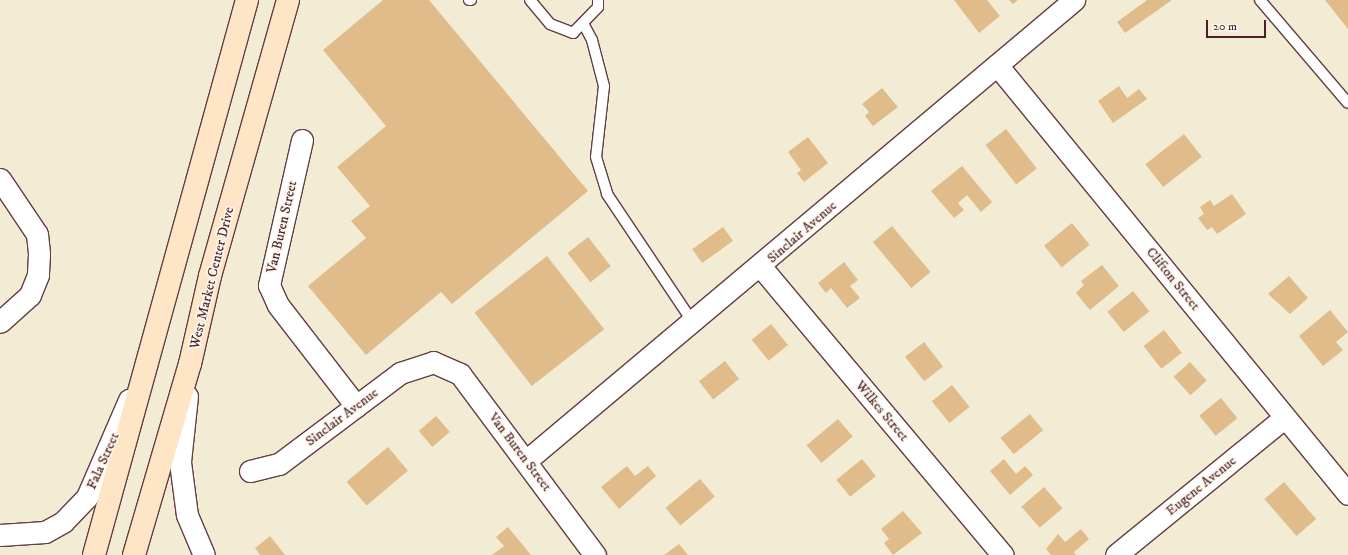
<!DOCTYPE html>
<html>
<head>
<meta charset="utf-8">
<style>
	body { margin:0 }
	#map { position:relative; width:1348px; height:555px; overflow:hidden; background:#f2ecd5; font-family:"IM FELL DW Pica",serif }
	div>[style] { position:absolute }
	.building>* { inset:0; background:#e0bc8a; transform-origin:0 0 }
	.roads { filter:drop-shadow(1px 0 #633e44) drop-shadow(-1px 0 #633e44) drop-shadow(0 1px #633e44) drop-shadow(0 -1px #633e44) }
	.service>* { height:10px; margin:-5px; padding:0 5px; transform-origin:5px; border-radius:5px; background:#fff }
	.minor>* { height:21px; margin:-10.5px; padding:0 10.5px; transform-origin:10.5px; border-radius:10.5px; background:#fff }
	.secondary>* { height:22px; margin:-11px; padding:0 11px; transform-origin:11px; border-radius:11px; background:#fde5c5 }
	span { translate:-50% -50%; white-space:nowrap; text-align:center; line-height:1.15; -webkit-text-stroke:3.5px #fbf7ec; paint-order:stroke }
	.street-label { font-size:14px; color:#4a1f2b }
	.scale { position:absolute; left:1206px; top:20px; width:60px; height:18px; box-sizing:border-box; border:2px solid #4a1f2b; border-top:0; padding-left:5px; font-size:12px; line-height:14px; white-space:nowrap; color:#4a1f2b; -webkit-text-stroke:3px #fbf7ec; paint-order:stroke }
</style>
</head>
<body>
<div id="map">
	<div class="building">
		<div style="clip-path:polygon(383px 0,429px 0,588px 191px,452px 304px,441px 292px,366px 355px,308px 286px,366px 238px,351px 221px,370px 206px,337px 167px,386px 126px,323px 50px)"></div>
		<div style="clip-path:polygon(954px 0,987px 0,1000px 16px,979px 33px)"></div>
		<div style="clip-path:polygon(1009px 0,1018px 0,1013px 4px)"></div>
		<div style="clip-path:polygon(1147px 0,1172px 0,1125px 33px,1117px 22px)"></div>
		<div style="clip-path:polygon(1325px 0,1348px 0,1348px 29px)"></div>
		<div style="clip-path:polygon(1119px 86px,1127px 98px,1139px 89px,1147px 99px,1113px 123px,1098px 101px)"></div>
		<div style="clip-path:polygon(882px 88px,898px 107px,873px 126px,865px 116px,869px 112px,862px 104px)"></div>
		<div style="left:1006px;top:129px;width:50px;height:26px;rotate:52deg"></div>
		<div style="left:1184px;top:134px;width:29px;height:49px;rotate:52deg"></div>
		<div style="clip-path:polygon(808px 137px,828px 163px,804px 182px,797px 173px,801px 170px,788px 152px)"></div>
		<div style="clip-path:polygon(962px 166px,992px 202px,981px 212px,967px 195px,958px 203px,964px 210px,954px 218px,931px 191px)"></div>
		<div style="clip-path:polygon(1232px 194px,1246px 214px,1217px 234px,1212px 227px,1207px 230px,1198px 218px,1204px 214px,1200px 207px,1210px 200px,1214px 206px)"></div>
		<div style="left:1072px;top:223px;width:28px;height:36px;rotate:51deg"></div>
		<div style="left:892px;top:226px;width:60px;height:25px;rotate:50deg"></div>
		<div style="left:723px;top:227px;width:17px;height:38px;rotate:54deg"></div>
		<div style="left:588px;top:237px;width:37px;height:26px;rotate:52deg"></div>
		<div style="left:547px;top:256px;width:93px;height:92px;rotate:52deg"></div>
		<div style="clip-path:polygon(844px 262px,858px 280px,850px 286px,860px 298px,847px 308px,831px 288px,826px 293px,818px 283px)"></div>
		<div style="clip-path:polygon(1102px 265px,1119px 286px,1090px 310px,1076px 293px,1084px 285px,1081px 281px)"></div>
		<div style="clip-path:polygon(1289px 276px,1308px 298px,1290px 314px,1268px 294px)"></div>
		<div style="left:1133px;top:291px;width:26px;height:33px;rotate:51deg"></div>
		<div style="clip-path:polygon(1330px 310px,1348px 332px,1336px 342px,1343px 350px,1323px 366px,1299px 336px)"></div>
		<div style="left:771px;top:324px;width:27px;height:25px;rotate:51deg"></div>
		<div style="left:1164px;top:330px;width:29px;height:26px;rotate:52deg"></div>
		<div style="left:924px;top:342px;width:31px;height:24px;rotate:52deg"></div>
		<div style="left:725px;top:361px;width:23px;height:33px;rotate:52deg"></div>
		<div style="left:1190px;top:362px;width:25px;height:22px;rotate:48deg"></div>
		<div style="left:952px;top:385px;width:28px;height:26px;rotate:51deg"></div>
		<div style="left:1221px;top:398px;width:26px;height:28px;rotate:51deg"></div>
		<div style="left:1030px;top:414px;width:21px;height:38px;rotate:51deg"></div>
		<div style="left:436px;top:416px;width:21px;height:23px;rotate:49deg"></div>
		<div style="left:838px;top:419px;width:23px;height:41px;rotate:50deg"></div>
		<div style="left:388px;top:447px;width:31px;height:54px;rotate:50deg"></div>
		<div style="left:862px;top:459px;width:22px;height:33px;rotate:51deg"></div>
		<div style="clip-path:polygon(1004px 459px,1016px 474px,1025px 466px,1033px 475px,1010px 495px,990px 471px)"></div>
		<div style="clip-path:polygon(627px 466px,635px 476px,648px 466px,656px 476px,619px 509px,601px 487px)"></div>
		<div style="left:700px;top:479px;width:23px;height:45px;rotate:50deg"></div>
		<div style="left:1284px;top:482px;width:49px;height:26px;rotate:49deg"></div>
		<div style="left:1044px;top:487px;width:28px;height:30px;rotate:49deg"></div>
		<div style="clip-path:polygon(903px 511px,922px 533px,893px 555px,884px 543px,889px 539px,881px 529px)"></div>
		<div style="clip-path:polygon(508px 527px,531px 555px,492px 555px,504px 546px,496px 537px)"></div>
		<div style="clip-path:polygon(1081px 529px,1089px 539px,1074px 552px,1076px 555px,1051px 555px,1046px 549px,1058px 534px,1065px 542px)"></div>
		<div style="clip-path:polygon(270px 536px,285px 555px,260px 555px,255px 548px)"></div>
		<div style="clip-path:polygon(679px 544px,688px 555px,664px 555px)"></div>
	</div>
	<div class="roads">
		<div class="service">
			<div style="left:469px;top:0;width:2px"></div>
			<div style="left:530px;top:0;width:31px;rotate:50deg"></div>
			<div style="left:550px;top:24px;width:25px;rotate:21deg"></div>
			<div style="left:573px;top:33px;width:36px;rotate:-46deg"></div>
			<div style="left:598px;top:7px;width:7px;rotate:-90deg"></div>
			<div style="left:1260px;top:0;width:135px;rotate:49.5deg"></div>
			<div style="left:583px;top:23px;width:19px;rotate:62deg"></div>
			<div style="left:592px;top:40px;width:48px;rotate:75.4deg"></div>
			<div style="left:604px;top:86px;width:71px;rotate:96.4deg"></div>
			<div style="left:596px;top:157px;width:39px;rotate:73deg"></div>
			<div style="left:607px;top:194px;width:156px;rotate:56.2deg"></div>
		</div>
		<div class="minor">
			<div style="left:997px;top:65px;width:554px;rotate:50.71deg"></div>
			<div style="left:302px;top:140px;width:149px;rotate:102.8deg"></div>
			<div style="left:269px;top:285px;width:22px;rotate:66deg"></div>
			<div style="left:278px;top:305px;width:128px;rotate:52.3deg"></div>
			<div style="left:0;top:179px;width:66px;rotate:56.1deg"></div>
			<div style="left:37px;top:234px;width:20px;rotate:84deg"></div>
			<div style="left:39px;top:254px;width:21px;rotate:93deg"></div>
			<div style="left:38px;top:275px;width:22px;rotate:112deg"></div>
			<div style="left:30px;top:295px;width:40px;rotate:138deg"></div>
			<div style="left:761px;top:267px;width:376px;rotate:50deg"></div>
			<div style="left:187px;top:396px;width:66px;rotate:96.1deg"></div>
			<div style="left:180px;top:462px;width:53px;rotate:82.5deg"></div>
			<div style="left:187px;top:515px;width:43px;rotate:67deg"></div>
			<div style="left:527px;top:460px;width:715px;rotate:-40.06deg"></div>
			<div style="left:250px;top:471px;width:30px;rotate:-14deg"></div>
			<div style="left:279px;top:464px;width:151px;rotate:-36.9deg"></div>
			<div style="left:400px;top:373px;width:35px;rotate:-18deg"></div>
			<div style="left:433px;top:362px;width:30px;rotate:24deg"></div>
			<div style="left:460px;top:374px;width:226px;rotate:53.3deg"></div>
			<div style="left:0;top:535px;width:45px;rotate:-3.8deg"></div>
			<div style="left:45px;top:532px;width:21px;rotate:-29deg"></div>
			<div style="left:63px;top:522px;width:35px;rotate:-46deg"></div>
			<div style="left:87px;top:497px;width:106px;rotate:-66.6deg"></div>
			<div style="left:1116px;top:555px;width:218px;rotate:-39.2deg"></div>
		</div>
		<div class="secondary">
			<div style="left:94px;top:555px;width:576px;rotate:-74.59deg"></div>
			<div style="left:134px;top:555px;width:199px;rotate:-73.7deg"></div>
			<div style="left:190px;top:364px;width:90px;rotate:-77.2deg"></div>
			<div style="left:210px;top:276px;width:287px;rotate:-74.2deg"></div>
		</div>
	</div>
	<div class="street-label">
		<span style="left:282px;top:227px;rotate:-77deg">Van Buren Street</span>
		<span style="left:802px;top:232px;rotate:-41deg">Sinclair Avenue</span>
		<span style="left:212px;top:278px;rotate:-76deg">West Market Center Drive</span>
		<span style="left:1173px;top:279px;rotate:51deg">Clifton Street</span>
		<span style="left:882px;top:411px;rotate:50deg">Wilkes Street</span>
		<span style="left:342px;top:417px;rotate:-37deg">Sinclair Avenue</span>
		<span style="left:520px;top:452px;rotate:53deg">Van Buren Street</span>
		<span style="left:103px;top:461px;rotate:-66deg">Fala Street</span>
		<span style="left:1201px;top:486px;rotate:-39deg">Eugene Avenue</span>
	</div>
	<div class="scale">20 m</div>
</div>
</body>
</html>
